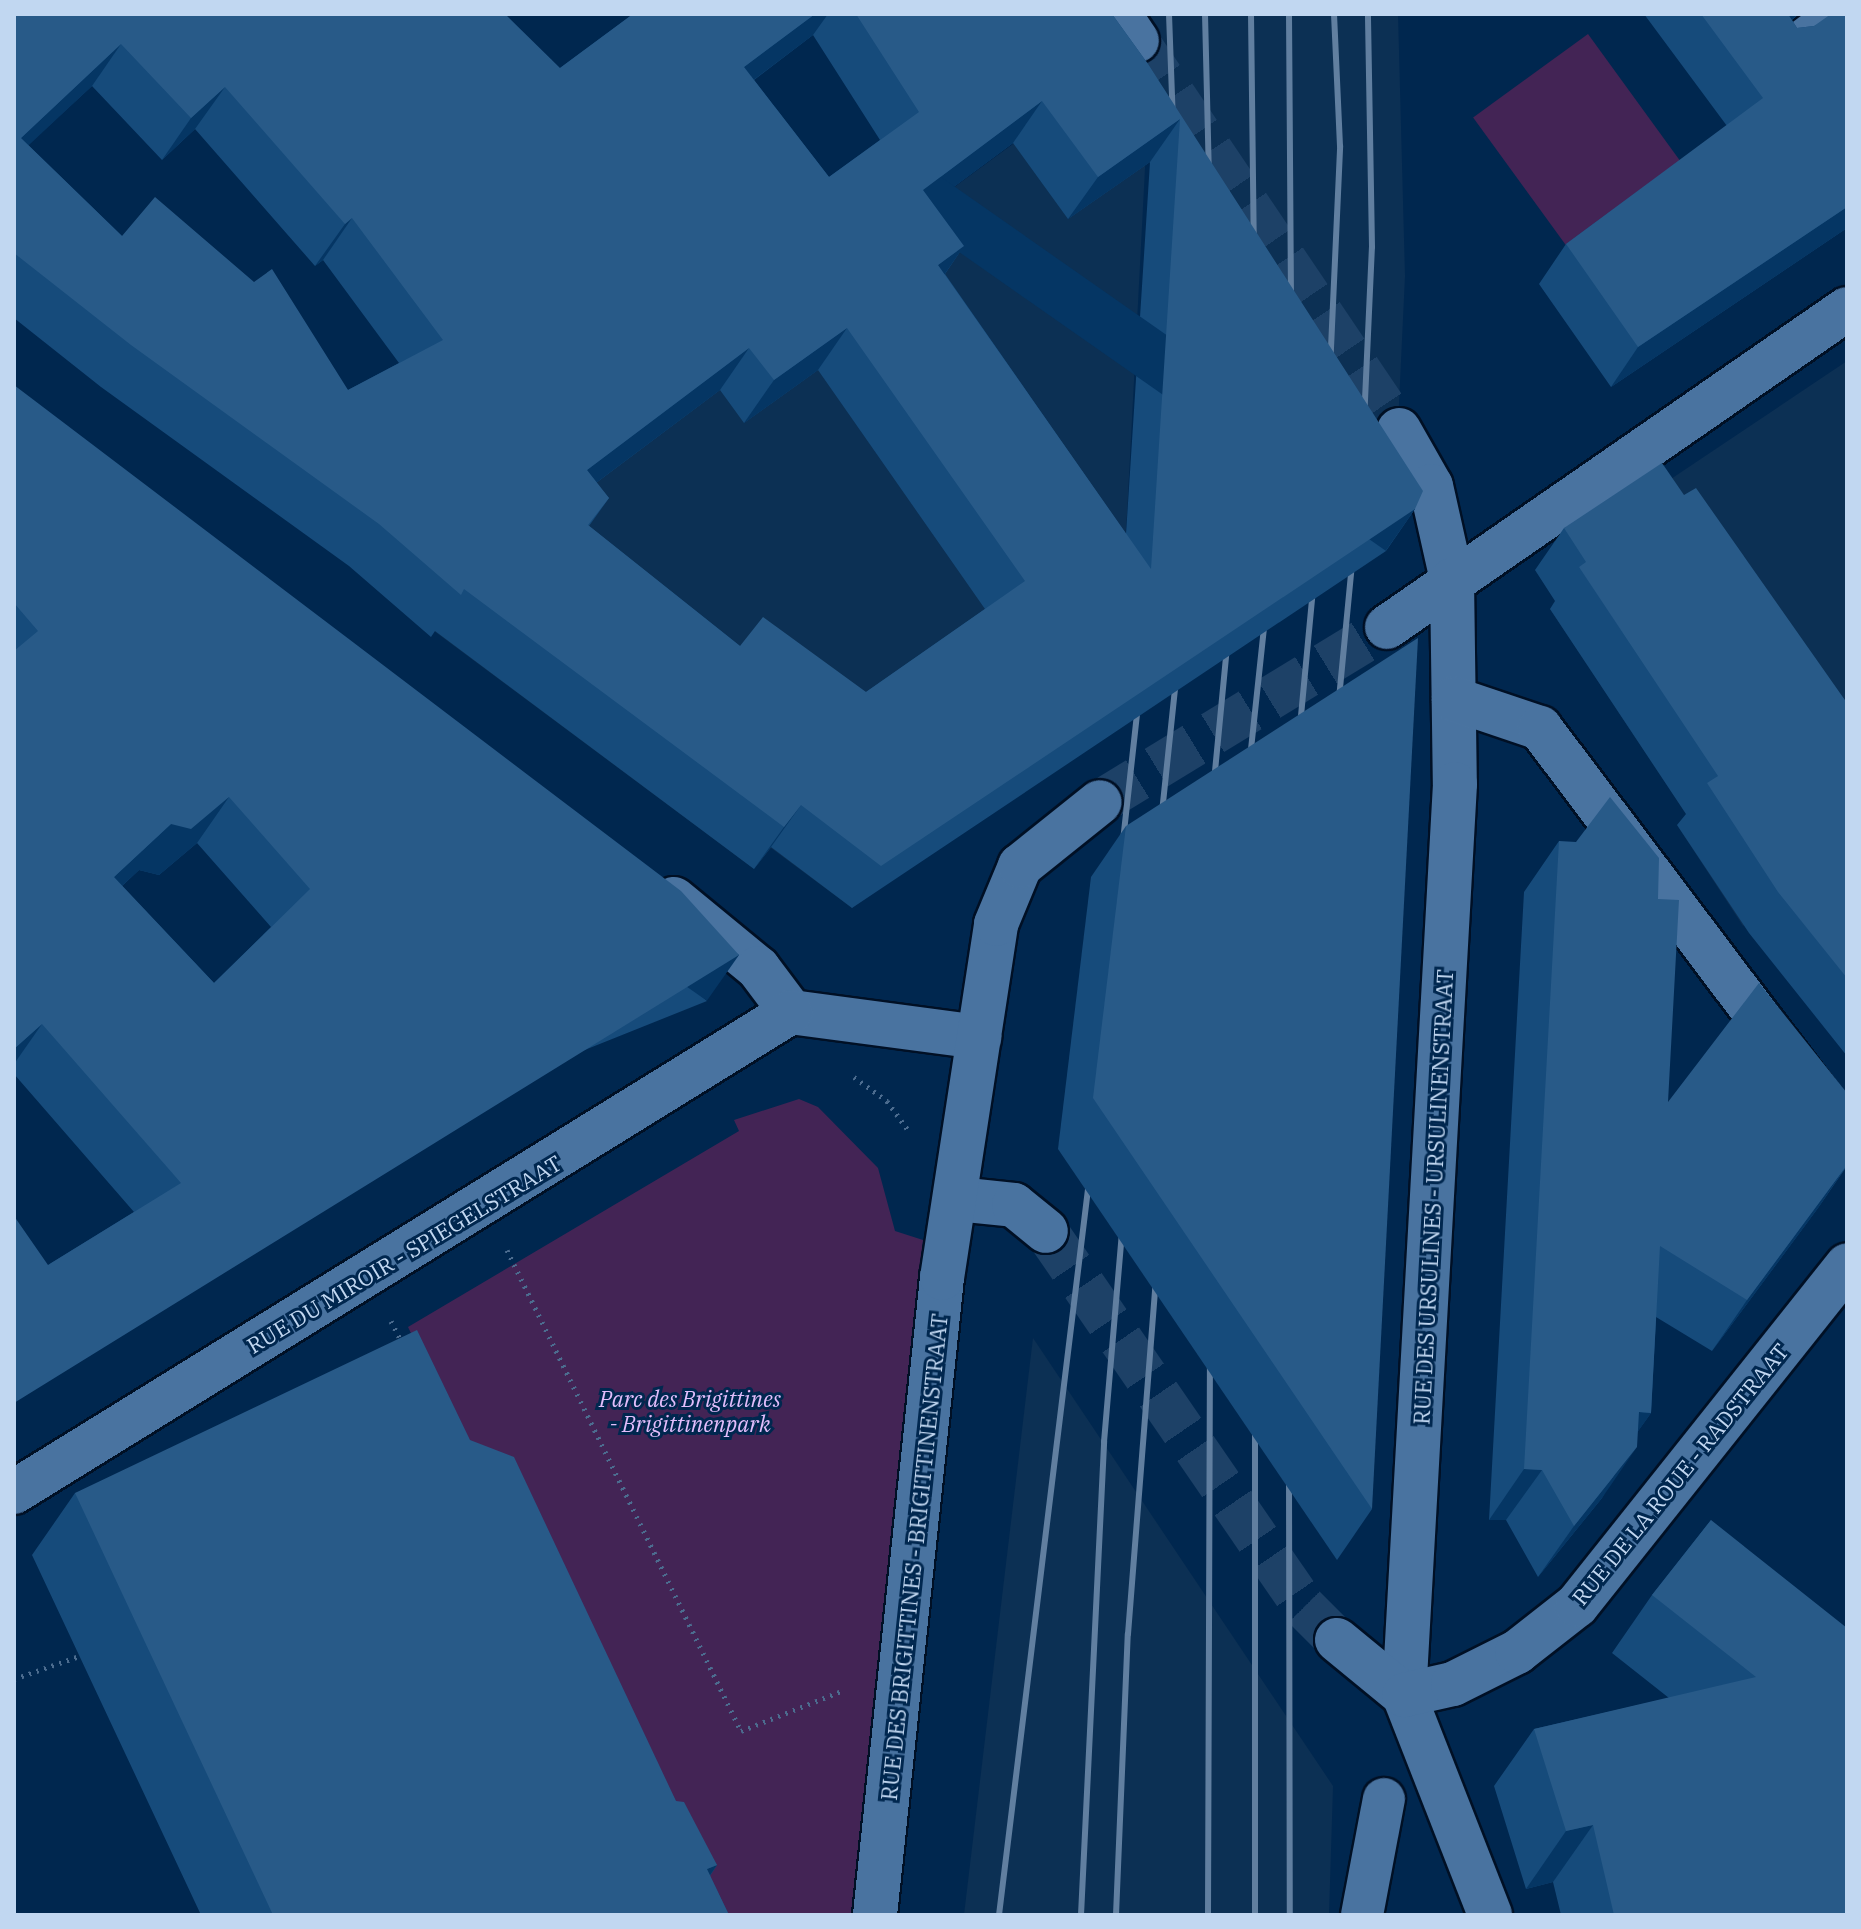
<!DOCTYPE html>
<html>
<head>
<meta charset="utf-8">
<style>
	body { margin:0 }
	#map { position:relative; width:1861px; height:1929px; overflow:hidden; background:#00274f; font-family:"IBM Plex Serif",serif }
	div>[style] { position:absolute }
	.built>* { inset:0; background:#0c3054 }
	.green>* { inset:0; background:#432455; transform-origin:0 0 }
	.minor-tunnel>* { height:44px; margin-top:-22px; transform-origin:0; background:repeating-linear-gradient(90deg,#1d4167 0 44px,transparent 0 66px) }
	.path>* { height:5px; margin-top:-2.5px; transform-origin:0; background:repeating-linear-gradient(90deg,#4c6c8f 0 2px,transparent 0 8px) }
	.roads { filter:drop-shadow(2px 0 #001025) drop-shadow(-2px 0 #001025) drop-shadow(0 2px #001025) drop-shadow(0 -2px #001025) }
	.service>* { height:28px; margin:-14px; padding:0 14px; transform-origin:14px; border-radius:14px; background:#4973a0 }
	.pedestrian>* { height:42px; margin:-21px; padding:0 21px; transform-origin:21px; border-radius:21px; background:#4973a0 }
	.minor>* { height:44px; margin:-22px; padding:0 22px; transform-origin:22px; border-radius:22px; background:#4973a0 }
	.rail>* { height:6px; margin:-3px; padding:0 3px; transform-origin:3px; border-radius:3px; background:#617fa0 }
	.wall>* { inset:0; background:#164b7b }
	.shaded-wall>* { inset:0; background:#053664; transform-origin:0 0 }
	.building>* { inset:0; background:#285a88 }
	span { translate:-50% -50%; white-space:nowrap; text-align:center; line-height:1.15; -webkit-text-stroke:6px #00274f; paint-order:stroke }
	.street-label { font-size:22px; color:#c1d7f1 }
	.park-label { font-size:22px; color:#e2bdfb; font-style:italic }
	.frame { position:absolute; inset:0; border:16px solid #c1d7f1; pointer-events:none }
</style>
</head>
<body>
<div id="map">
	<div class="built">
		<div style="clip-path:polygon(1134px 14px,1398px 14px,1405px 276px,1393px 531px,1146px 149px,1127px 515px,1117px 645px,1097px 738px,852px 908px,771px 848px,754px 869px,434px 631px,502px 558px,893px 232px,1013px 144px)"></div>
		<div style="clip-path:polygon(1847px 361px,1847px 853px,1743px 926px,1677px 825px,1688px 817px,1550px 609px,1557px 603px,1535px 570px)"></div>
		<div style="clip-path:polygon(1033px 1338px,1333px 1786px,1329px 1915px,964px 1915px)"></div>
	</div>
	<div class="green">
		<div style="left:1588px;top:34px;width:172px;height:142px;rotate:54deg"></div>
		<div style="clip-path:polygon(799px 1099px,818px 1107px,878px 1168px,895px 1231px,923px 1240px,857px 1915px,694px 1915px,408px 1327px,739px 1131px,734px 1120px)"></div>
	</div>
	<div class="minor-tunnel">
		<div style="left:1137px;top:41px;width:469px;rotate:56deg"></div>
		<div style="left:1100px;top:802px;width:336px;rotate:-31.4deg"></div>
		<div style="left:1046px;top:1231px;width:456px;rotate:55.5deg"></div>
		<div style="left:1304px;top:1607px;width:47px;rotate:45deg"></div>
	</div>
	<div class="path">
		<div style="left:854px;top:1077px;width:41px;rotate:36deg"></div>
		<div style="left:887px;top:1101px;width:37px;rotate:54deg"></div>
		<div style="left:507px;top:1250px;width:535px;rotate:64.06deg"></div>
		<div style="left:741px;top:1731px;width:111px;rotate:-21.7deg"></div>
		<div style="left:391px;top:1321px;width:22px;rotate:63deg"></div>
		<div style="left:14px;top:1679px;width:75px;rotate:-19.4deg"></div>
	</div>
	<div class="roads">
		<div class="service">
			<div style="left:1780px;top:49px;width:59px;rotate:-36.7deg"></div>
		</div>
		<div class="pedestrian">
			<div style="left:1362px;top:1915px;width:118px;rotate:-79.3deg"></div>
		</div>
		<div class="minor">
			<div style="left:1119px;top:14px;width:32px;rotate:56deg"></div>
			<div style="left:1399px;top:430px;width:64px;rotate:60.3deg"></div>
			<div style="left:1431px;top:486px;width:96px;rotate:77.4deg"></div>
			<div style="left:1452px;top:580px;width:204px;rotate:89.2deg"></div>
			<div style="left:1455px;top:784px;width:912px;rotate:93.2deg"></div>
			<div style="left:1404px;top:1695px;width:236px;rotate:68.6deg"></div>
			<div style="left:1387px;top:627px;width:559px;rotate:-34.66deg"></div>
			<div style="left:1454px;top:699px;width:91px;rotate:18.6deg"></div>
			<div style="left:1540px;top:728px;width:510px;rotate:52.97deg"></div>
			<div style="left:674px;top:899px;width:109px;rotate:39.4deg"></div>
			<div style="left:758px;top:968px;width:55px;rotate:53.1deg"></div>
			<div style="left:791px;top:1012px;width:190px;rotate:7.6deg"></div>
			<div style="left:957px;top:1199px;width:57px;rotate:6deg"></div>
			<div style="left:1014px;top:1205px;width:41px;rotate:39.1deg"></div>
			<div style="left:14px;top:1492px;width:913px;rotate:-31.71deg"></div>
			<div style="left:1337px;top:1640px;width:87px;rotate:39.4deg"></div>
			<div style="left:1404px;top:1695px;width:50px;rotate:-12.7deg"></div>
			<div style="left:1453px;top:1684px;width:72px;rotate:-26.6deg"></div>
			<div style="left:1517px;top:1652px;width:76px;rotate:-38.1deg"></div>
			<div style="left:1577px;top:1605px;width:434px;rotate:-51.5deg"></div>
			<div style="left:875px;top:1915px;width:641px;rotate:-84deg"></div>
			<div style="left:942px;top:1278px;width:358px;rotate:-81.3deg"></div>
			<div style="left:996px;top:924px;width:63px;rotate:-67.5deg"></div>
			<div style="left:1020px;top:866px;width:102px;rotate:-38.7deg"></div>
		</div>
	</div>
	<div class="rail">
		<div style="left:1169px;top:14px;width:111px;rotate:87.9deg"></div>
		<div style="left:1205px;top:14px;width:166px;rotate:88.6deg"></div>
		<div style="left:1251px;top:14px;width:239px;rotate:89.3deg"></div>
		<div style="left:1289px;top:14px;width:296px;rotate:89.6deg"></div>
		<div style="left:1330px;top:370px;width:224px;rotate:-87.4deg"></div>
		<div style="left:1340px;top:146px;width:132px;rotate:-92.6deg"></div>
		<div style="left:1364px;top:422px;width:175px;rotate:-87.4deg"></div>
		<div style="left:1372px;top:247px;width:233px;rotate:-91deg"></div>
		<div style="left:1338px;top:709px;width:156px;rotate:-84.5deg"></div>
		<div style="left:1299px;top:737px;width:161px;rotate:-84.6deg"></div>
		<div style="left:1249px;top:768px;width:160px;rotate:-83.9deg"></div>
		<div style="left:1213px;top:792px;width:157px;rotate:-84.5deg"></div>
		<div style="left:1161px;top:822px;width:152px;rotate:-84deg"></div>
		<div style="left:1122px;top:850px;width:156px;rotate:-83.7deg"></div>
		<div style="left:1255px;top:1415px;width:500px;rotate:90deg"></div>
		<div style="left:1289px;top:1467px;width:448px;rotate:89.9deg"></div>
		<div style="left:999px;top:1915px;width:748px;rotate:-83.01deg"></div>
		<div style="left:1081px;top:1915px;width:474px;rotate:-87.2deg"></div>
		<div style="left:1104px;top:1442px;width:222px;rotate:-85.1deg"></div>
		<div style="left:1116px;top:1915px;width:281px;rotate:-87.6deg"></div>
		<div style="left:1128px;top:1634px;width:367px;rotate:-85.5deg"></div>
		<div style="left:1208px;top:1915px;width:564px;rotate:-89.8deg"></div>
	</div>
	<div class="wall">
		<div style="clip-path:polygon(evenodd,14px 14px,560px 68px,633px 14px,1112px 14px,1148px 64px,1415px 509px,1386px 551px,852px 908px,771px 847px,754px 869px,435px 631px,431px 637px,349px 566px,101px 387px,14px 318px,14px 14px,813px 35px,880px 140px,829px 177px,754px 80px,813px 35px,14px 14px,92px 86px,162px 160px,195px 129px,315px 266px,323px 260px,399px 363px,348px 390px,122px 236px,28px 145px,92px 86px,14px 14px,1013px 143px,1068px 219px,1150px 162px,1126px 534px,945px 274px,964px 246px,932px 203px,1013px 143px,14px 14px,818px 370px,985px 609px,866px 692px,740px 646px,589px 526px,609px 498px,596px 483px,720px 390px,744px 423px,818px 370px)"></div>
		<div style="clip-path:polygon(1644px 14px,1799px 14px,1792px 20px,1797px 28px,1814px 26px,1847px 14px,1847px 228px,1611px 387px,1539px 284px,1566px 244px,1727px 126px)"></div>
		<div style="clip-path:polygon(evenodd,14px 385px,707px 1001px,48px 1265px,134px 1212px,14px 1074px,14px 385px,197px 843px,271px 927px,214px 983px,122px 886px,139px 870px,159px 875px,197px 843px)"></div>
		<div style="clip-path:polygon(1684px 495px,1847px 703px,1847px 1056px,1749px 933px,1677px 825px,1686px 814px,1550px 609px,1555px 601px,1535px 570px,1564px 528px)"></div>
		<div style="clip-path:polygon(1126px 826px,1372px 1509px,1337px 1560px,1058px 1149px,1091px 877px)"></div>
		<div style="clip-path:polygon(1559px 841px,1658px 899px,1668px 1102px,1847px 1166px,1818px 1208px,1712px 1351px,1656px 1317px,1651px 1413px,1638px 1431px,1602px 1498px,1538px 1577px,1506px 1520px,1489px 1520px,1524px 892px)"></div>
		<div style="clip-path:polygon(470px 1440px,676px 1801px,717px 1865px,710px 1876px,729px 1915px,201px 1915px,32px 1555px,75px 1493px)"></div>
		<div style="clip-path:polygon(1711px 1520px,1847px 1915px,1561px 1915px,1553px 1882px,1526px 1889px,1494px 1786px,1534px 1729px,1669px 1698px,1612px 1653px,1652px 1595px)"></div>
	</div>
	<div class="shaded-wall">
		<div style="clip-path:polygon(815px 14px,828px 14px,813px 35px,715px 109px,744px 67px)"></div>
		<div style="clip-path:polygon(1784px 14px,1799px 14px,1767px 38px)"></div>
		<div style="clip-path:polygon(121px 44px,92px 86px,14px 159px,21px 138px)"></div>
		<div style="clip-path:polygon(225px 87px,195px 129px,162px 160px,191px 118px)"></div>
		<div style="clip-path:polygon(1042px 101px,1013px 143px,893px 232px,923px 190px)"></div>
		<div style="clip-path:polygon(1180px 119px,1150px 162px,1068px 219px,1098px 177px)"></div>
		<div style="clip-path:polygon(1847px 207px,1847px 228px,1611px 387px,1638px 347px)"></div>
		<div style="clip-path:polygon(352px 218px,323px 260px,315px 266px,345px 224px)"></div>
		<div style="clip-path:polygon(964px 246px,935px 288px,938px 265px)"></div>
		<div style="clip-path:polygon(847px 328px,818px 370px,744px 423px,774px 380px)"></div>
		<div style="clip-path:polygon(749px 348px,720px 390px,557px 512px,587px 470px)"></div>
		<div style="left:1415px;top:509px;width:51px;height:642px;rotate:125deg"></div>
		<div style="clip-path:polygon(229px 797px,197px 843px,159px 875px,139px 870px,82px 923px,114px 877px,171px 824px)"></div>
		<div style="clip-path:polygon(801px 805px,771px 847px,754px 869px,784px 827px)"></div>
		<div style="left:739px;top:955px;width:56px;height:852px;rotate:125deg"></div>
		<div style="clip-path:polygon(42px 1024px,14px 1064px,14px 1049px)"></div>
		<div style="clip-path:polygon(1847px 1165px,1818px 1208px,1712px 1351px,1747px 1300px)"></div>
		<div style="clip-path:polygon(1639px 1412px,1651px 1413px,1615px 1464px)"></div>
		<div style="clip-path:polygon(1637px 1447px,1602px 1498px,1538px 1577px,1574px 1526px)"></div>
		<div style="clip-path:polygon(1524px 1469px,1542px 1470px,1506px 1520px,1489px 1520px)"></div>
		<div style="clip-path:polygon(1593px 1825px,1553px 1882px,1526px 1889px,1566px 1831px)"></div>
		<div style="clip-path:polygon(717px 1865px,683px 1915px,707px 1869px)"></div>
	</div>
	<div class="building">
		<div style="clip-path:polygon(evenodd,14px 14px,505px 14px,560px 68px,633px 14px,815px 14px,744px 67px,829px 177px,919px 112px,856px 14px,1112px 14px,1148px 64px,1423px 491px,1415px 509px,881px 866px,801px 805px,784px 827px,464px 589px,461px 595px,379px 524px,131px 345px,14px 253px,14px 14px,121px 44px,191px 118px,225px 87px,345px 224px,352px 218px,443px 340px,348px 390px,272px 269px,254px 282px,155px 197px,122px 236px,21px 138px,121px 44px,14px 14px,1042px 101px,1098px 177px,1180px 119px,1151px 569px,938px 265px,964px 246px,923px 190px,1042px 101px,14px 14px,847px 328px,1025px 581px,866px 692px,763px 617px,740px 646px,588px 525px,609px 498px,587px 470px,749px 348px,774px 380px,847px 328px)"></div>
		<div style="clip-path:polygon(1701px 14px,1788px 14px,1797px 28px,1814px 26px,1831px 14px,1847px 14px,1847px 207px,1638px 347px,1566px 244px,1763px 98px)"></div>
		<div style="clip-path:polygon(evenodd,14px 385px,681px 891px,739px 955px,14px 1403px,14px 1216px,48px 1265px,181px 1183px,42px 1024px,14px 1049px,14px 651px,38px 631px,14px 603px,14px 385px,229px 797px,310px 889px,214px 983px,114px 877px,171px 824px,191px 829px,229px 797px)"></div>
		<div style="clip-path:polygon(1662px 463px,1684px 495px,1696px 488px,1847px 703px,1847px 978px,1778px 892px,1707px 783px,1718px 776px,1579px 567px,1586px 562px,1564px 528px)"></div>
		<div style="clip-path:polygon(1418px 638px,1372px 1509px,1093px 1098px,1126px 826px)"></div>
		<div style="clip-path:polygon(1610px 797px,1659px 858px,1658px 899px,1679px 900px,1668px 1102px,1759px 983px,1847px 1093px,1847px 1165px,1747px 1300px,1660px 1246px,1651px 1413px,1639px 1412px,1637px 1447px,1574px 1526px,1542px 1470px,1524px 1469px,1559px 841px,1576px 842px)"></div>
		<div style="clip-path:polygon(417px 1330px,470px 1440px,514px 1457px,676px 1801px,684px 1802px,717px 1865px,707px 1869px,729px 1915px,273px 1915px,75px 1493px)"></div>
		<div style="clip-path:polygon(1711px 1520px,1847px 1628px,1847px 1915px,1614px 1915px,1593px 1825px,1566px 1831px,1534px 1729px,1756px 1677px,1652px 1595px)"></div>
	</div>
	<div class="street-label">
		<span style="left:1433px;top:1197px;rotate:-87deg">RUE DES URSULINES - URSULINENSTRAAT</span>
		<span style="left:404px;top:1254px;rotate:-31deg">RUE DU MIROIR - SPIEGELSTRAAT</span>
		<span style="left:1680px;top:1474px;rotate:-51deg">RUE DE LA ROUE - RADSTRAAT</span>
		<span style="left:914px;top:1557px;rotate:-84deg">RUE DES BRIGITTINES - BRIGITTINENSTRAAT</span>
	</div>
	<div class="park-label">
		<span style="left:690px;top:1411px">Parc des Brigittines<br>- Brigittinenpark</span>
	</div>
	<div class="frame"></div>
</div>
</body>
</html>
